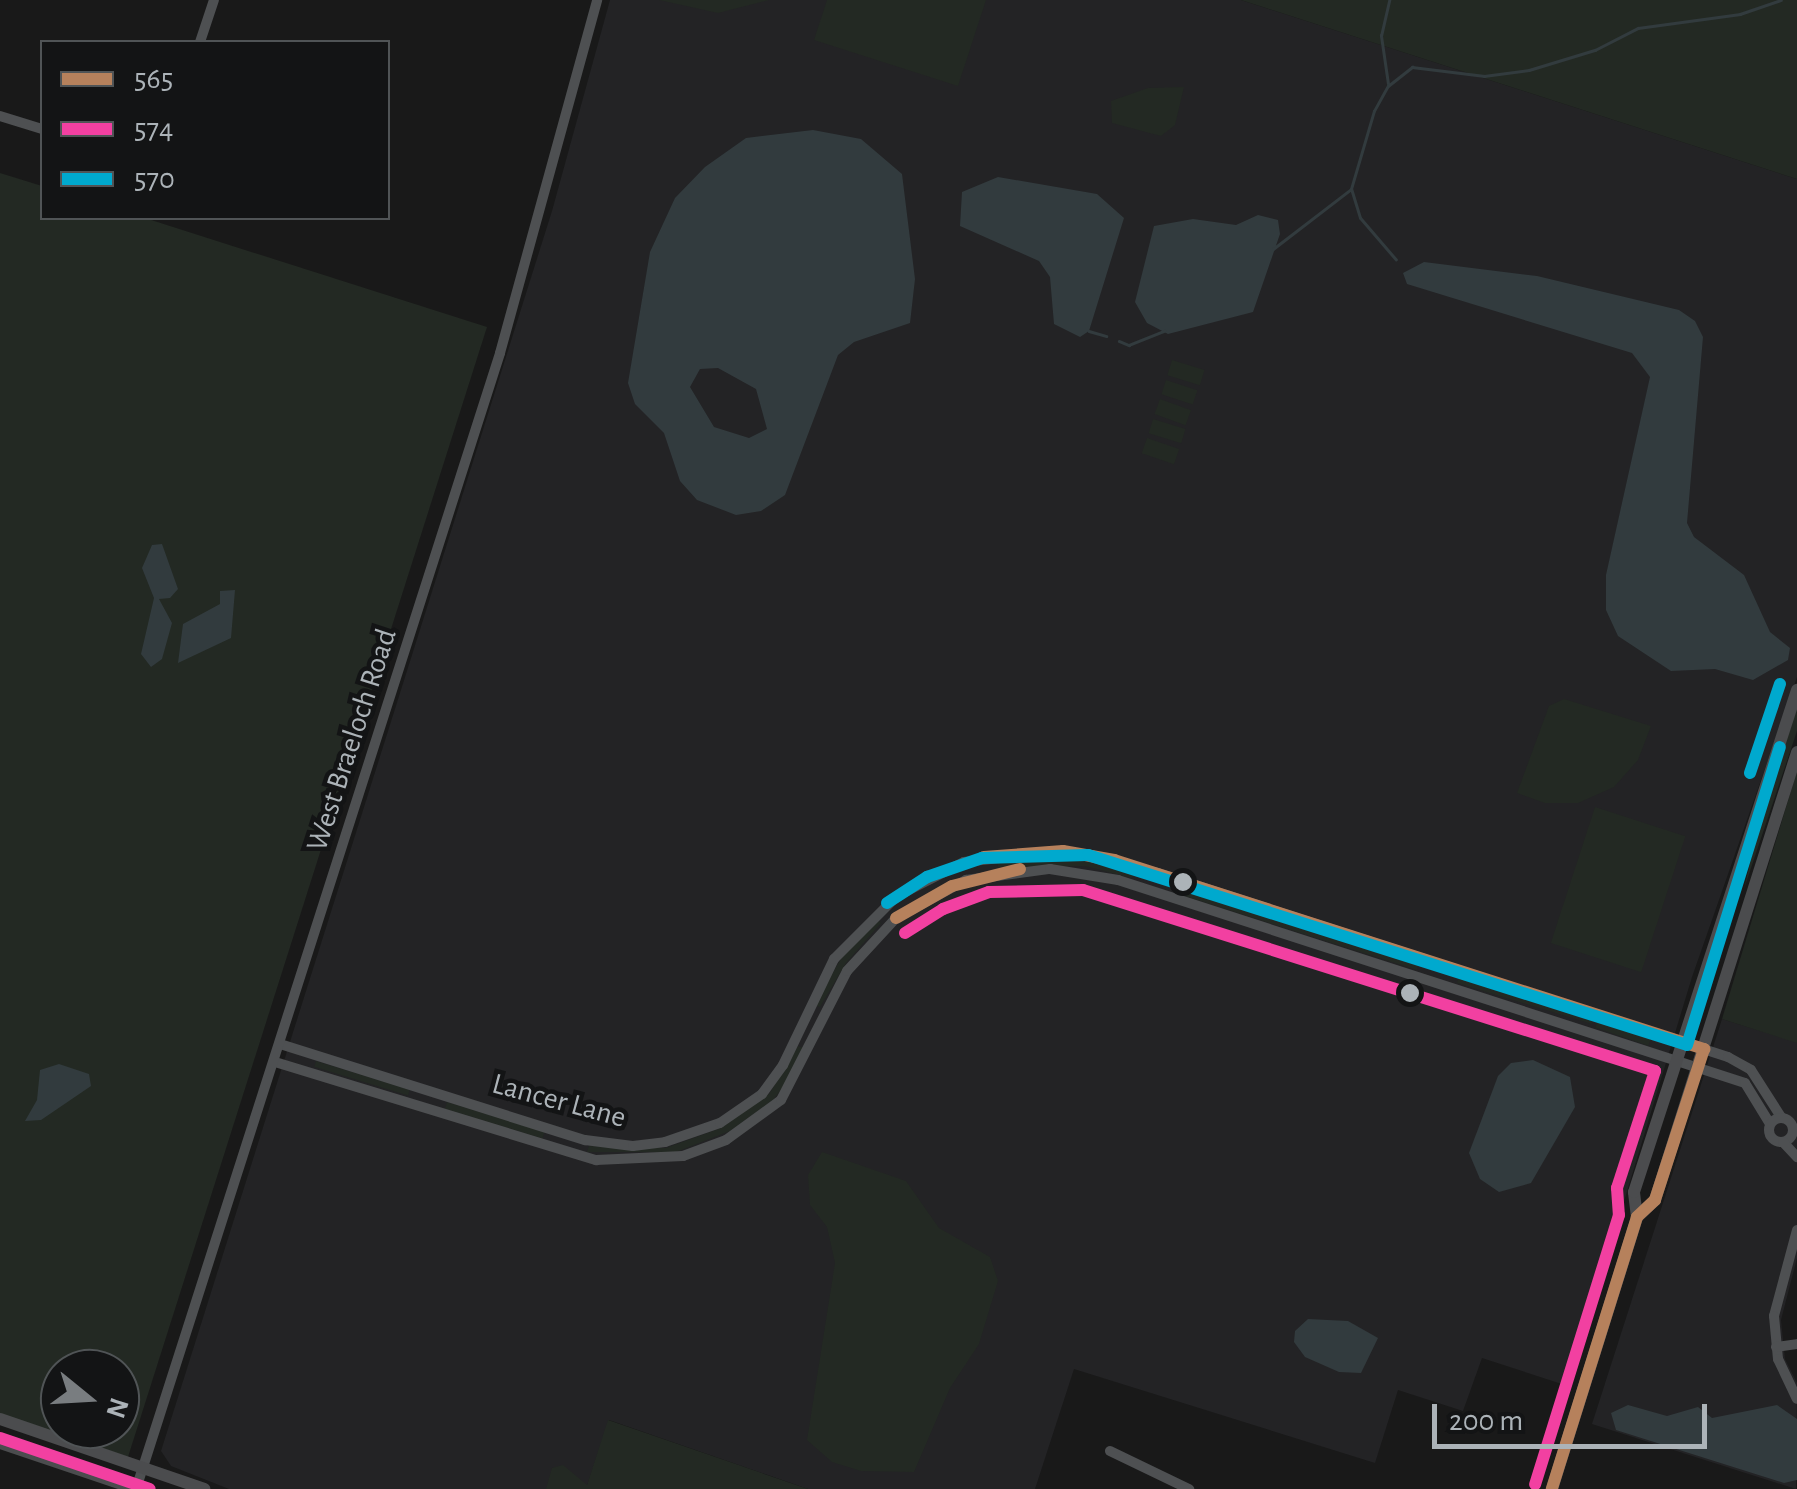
<!DOCTYPE html>
<html>
<head>
<meta charset="utf-8">
<style>
	body { margin:0 }
	#map { position:relative; width:1797px; height:1489px; overflow:hidden; background:#191919; font-family:"Alegreya Sans",sans-serif }
	div>[style] { position:absolute }
	.built>* { inset:0; background:#232325 }
	.green>* { inset:0; background:#232923; transform-origin:0 0 }
	.water>* { inset:0; background:#323b3e }
	.stream>* { height:2.5px; margin:-1.25px; padding:0 1.25px; transform-origin:1.25px; border-radius:1.25px; background:#323b3e }
	.minor>* { height:10px; margin:-5px; padding:0 5px; transform-origin:5px; border-radius:5px; background:#4e5052 }
	.minor>.ring { margin:-5px; padding:0; box-sizing:content-box; background:none; border:10px solid #4e5052; border-radius:50% }
	.major>* { height:12px; margin:-6px; padding:0 6px; transform-origin:6px; border-radius:6px; background:#4b4c4e }
	.bus-1>* { height:12px; margin:-6px; padding:0 6px; transform-origin:6px; border-radius:6px; background:#b6815c }
	.bus-2>* { height:12px; margin:-6px; padding:0 6px; transform-origin:6px; border-radius:6px; background:#f240a1 }
	.bus-3>* { height:12px; margin:-6px; padding:0 6px; transform-origin:6px; border-radius:6px; background:#00a9ce }
	.dots>* { width:28px; height:28px; translate:-50% -50%; box-sizing:border-box; border:5px solid #131415; border-radius:50% }
	span { translate:-50% -50%; white-space:nowrap; text-align:center; line-height:1.15; -webkit-text-stroke:9px #131415; paint-order:stroke }
	.street-label { font-size:30px; color:#acb3b8 }
	.legend { position:absolute; left:40px; top:40px; width:350px; height:180px; box-sizing:border-box; background:#131415; border:2px solid #505456; margin:0; padding:12px 18px; list-style:none; font-size:30px; color:#acb3b8 }
	.legend li { display:flex; align-items:center; gap:20px; height:50px }
	.legend b { width:50px; border:2px solid #505456 }
	.north { position:absolute; left:40px; top:1349px; width:100px; height:100px; box-sizing:border-box; background:#131415; border:2px solid #505456; border-radius:50%; rotate:108deg; font-size:28px; font-weight:700; line-height:40px; text-align:center; color:#acb3b8 }
	.north::after { content:''; display:block; margin:auto; width:35px; height:45px; background:#797d80; clip-path:polygon(50% 0,100% 100%,50% 72%,0 100%) }
	.scale { position:absolute; left:1432px; top:1404px; width:275px; height:45px; box-sizing:border-box; border:5px solid #acb3b8; border-top:0; padding-left:12px; font-size:30px; line-height:35px; white-space:nowrap; color:#acb3b8; -webkit-text-stroke:8px #131415; paint-order:stroke }
</style>
</head>
<body>
<div id="map">
	<div class="built">
		<div style="clip-path:polygon(610px 0,1241px 0,1797px 179px,1797px 677px,1692px 977px,1568px 1386px,1482px 1358px,1463px 1411px,1398px 1390px,1375px 1463px,1074px 1369px,1035px 1489px,808px 1489px,609px 1420px,586px 1489px,229px 1489px,171px 1466px,161px 1451px,552px 211px)"></div>
		<div style="clip-path:polygon(1722px 1019px,1797px 1042px,1797px 1258px,1781px 1320px,1785px 1359px,1797px 1383px,1796px 1489px,1592px 1424px)"></div>
	</div>
	<div class="green">
		<div style="clip-path:polygon(659px 0,769px 0,718px 13px)"></div>
		<div style="clip-path:polygon(827px 0,986px 0,958px 86px,814px 40px)"></div>
		<div style="clip-path:polygon(1241px 0,1797px 0,1797px 179px)"></div>
		<div style="clip-path:polygon(1184px 87px,1175px 125px,1161px 136px,1112px 123px,1111px 101px,1148px 88px)"></div>
		<div style="clip-path:polygon(evenodd,0 173px,42px 186px,42px 218px,145px 218px,487px 327px,128px 1457px,0 1414px,0 173px,60px 1369px,120px 1369px,120px 1429px,60px 1429px,60px 1369px)"></div>
		<div style="left:1172px;top:360px;width:34px;height:16px;rotate:17deg"></div>
		<div style="left:1166px;top:380px;width:33px;height:15px;rotate:18deg"></div>
		<div style="left:1160px;top:399px;width:33px;height:16px;rotate:20deg"></div>
		<div style="left:1153px;top:419px;width:34px;height:15px;rotate:17deg"></div>
		<div style="left:1147px;top:438px;width:34px;height:16px;rotate:19deg"></div>
		<div style="clip-path:polygon(1564px 699px,1651px 726px,1638px 760px,1614px 787px,1578px 803px,1545px 803px,1517px 793px,1549px 706px)"></div>
		<div style="clip-path:polygon(1797px 708px,1797px 731px,1744px 889px,1760px 820px)"></div>
		<div style="clip-path:polygon(1797px 771px,1797px 1043px,1722px 1019px)"></div>
		<div style="left:1595px;top:807px;width:95px;height:143px;rotate:18deg"></div>
		<div style="clip-path:polygon(1077px 858px,1134px 872px,1132px 878px,1085px 866px,998px 867px,997px 860px)"></div>
		<div style="clip-path:polygon(1178px 885px,1419px 963px,1417px 970px,1175px 893px)"></div>
		<div style="clip-path:polygon(877px 919px,881px 923px,846px 963px,820px 1007px,814px 1005px,842px 957px)"></div>
		<div style="clip-path:polygon(1459px 976px,1593px 1019px,1592px 1024px,1457px 983px)"></div>
		<div style="left:1598px;top:1020px;width:56px;height:8px;rotate:19deg"></div>
		<div style="clip-path:polygon(798px 1046px,804px 1048px,795px 1070px,774px 1099px,730px 1131px,676px 1152px,587px 1152px,589px 1146px,666px 1148px,721px 1128px,769px 1094px)"></div>
		<div style="left:316px;top:1061px;width:98px;height:6px;rotate:17deg"></div>
		<div style="left:447px;top:1102px;width:102px;height:7px;rotate:17deg"></div>
		<div style="clip-path:polygon(822px 1152px,906px 1181px,939px 1228px,990px 1257px,998px 1281px,979px 1344px,950px 1388px,914px 1472px,861px 1471px,832px 1462px,807px 1440px,835px 1263px,827px 1227px,810px 1205px,808px 1175px)"></div>
		<div style="clip-path:polygon(608px 1420px,808px 1489px,546px 1489px,552px 1468px,563px 1465px,587px 1485px)"></div>
	</div>
	<div class="water">
		<div style="clip-path:polygon(evenodd,813px 130px,861px 139px,902px 174px,915px 279px,910px 323px,854px 342px,838px 355px,785px 495px,761px 511px,736px 515px,697px 500px,680px 481px,664px 433px,635px 404px,628px 383px,650px 252px,675px 198px,705px 167px,746px 138px,813px 130px,718px 368px,756px 389px,767px 429px,749px 438px,714px 427px,690px 387px,700px 369px,718px 368px)"></div>
		<div style="clip-path:polygon(998px 177px,1097px 194px,1124px 218px,1089px 331px,1080px 337px,1054px 324px,1050px 277px,1039px 261px,960px 226px,962px 192px)"></div>
		<div style="clip-path:polygon(1258px 215px,1278px 220px,1280px 234px,1253px 312px,1168px 334px,1147px 323px,1135px 302px,1154px 226px,1193px 219px,1236px 225px)"></div>
		<div style="clip-path:polygon(1424px 262px,1537px 276px,1679px 310px,1695px 321px,1703px 337px,1687px 523px,1694px 537px,1744px 575px,1770px 632px,1790px 648px,1788px 660px,1753px 680px,1715px 669px,1671px 671px,1618px 636px,1606px 610px,1606px 575px,1650px 377px,1632px 353px,1407px 284px,1403px 273px)"></div>
		<div style="clip-path:polygon(162px 544px,178px 589px,170px 598px,159px 599px,172px 623px,162px 659px,151px 667px,141px 654px,154px 598px,142px 568px,152px 545px)"></div>
		<div style="clip-path:polygon(235px 590px,231px 638px,178px 663px,183px 624px,220px 604px,220px 591px)"></div>
		<div style="clip-path:polygon(1533px 1060px,1570px 1077px,1575px 1107px,1531px 1183px,1499px 1192px,1480px 1179px,1469px 1153px,1498px 1076px,1511px 1063px)"></div>
		<div style="clip-path:polygon(59px 1064px,89px 1074px,91px 1086px,41px 1120px,25px 1121px,37px 1100px,40px 1070px)"></div>
		<div style="clip-path:polygon(1308px 1319px,1348px 1321px,1378px 1338px,1361px 1373px,1339px 1372px,1305px 1357px,1294px 1342px,1295px 1331px)"></div>
		<div style="clip-path:polygon(1628px 1405px,1667px 1416px,1698px 1407px,1712px 1418px,1777px 1405px,1797px 1419px,1797px 1480px,1784px 1483px,1616px 1430px,1611px 1413px)"></div>
	</div>
	<div class="stream">
		<div style="left:1388px;top:84px;width:49px;rotate:-98.3deg"></div>
		<div style="left:1381px;top:36px;width:37px;rotate:-77deg"></div>
		<div style="left:1273px;top:249px;width:97px;rotate:-37.5deg"></div>
		<div style="left:1396px;top:260px;width:55px;rotate:-130.6deg"></div>
		<div style="left:1360px;top:218px;width:30px;rotate:-107deg"></div>
		<div style="left:1351px;top:189px;width:81px;rotate:-73.6deg"></div>
		<div style="left:1374px;top:111px;width:29px;rotate:-61deg"></div>
		<div style="left:1388px;top:86px;width:31px;rotate:-38deg"></div>
		<div style="left:1412px;top:67px;width:73px;rotate:7.1deg"></div>
		<div style="left:1484px;top:76px;width:45px;rotate:-7.6deg"></div>
		<div style="left:1529px;top:70px;width:69px;rotate:-16.9deg"></div>
		<div style="left:1595px;top:50px;width:48px;rotate:-27.1deg"></div>
		<div style="left:1638px;top:28px;width:103px;rotate:-7.8deg"></div>
		<div style="left:1740px;top:14px;width:43px;rotate:-18.9deg"></div>
		<div style="left:1089px;top:331px;width:18px;rotate:16deg"></div>
		<div style="left:1119px;top:341px;width:11px;rotate:22deg"></div>
		<div style="left:1129px;top:345px;width:38px;rotate:-22deg"></div>
	</div>
	<div class="minor">
		<div style="left:200px;top:42px;width:44px;rotate:-71.6deg"></div>
		<div style="left:0;top:116px;width:44px;rotate:17.2deg"></div>
		<div style="left:280px;top:1044px;width:320px;rotate:17.5deg"></div>
		<div style="left:585px;top:1140px;width:48px;rotate:7.1deg"></div>
		<div style="left:633px;top:1146px;width:32px;rotate:-7deg"></div>
		<div style="left:665px;top:1142px;width:58px;rotate:-19.1deg"></div>
		<div style="left:720px;top:1123px;width:51px;rotate:-34.6deg"></div>
		<div style="left:762px;top:1094px;width:36px;rotate:-54deg"></div>
		<div style="left:783px;top:1065px;width:118px;rotate:-64.3deg"></div>
		<div style="left:834px;top:959px;width:89px;rotate:-45deg"></div>
		<div style="left:897px;top:896px;width:75px;rotate:-26.9deg"></div>
		<div style="left:964px;top:862px;width:100px;rotate:-6.3deg"></div>
		<div style="left:1063px;top:851px;width:98px;rotate:13deg"></div>
		<div style="left:1158px;top:873px;width:599px;rotate:17.89deg"></div>
		<div style="left:1728px;top:1057px;width:26px;rotate:29deg"></div>
		<div style="left:1751px;top:1070px;width:56px;rotate:57.4deg"></div>
		<div style="left:275px;top:1062px;width:336px;rotate:17deg"></div>
		<div style="left:596px;top:1160px;width:87px;rotate:-2.6deg"></div>
		<div style="left:683px;top:1156px;width:46px;rotate:-20.4deg"></div>
		<div style="left:726px;top:1140px;width:68px;rotate:-36deg"></div>
		<div style="left:781px;top:1100px;width:145px;rotate:-62.9deg"></div>
		<div style="left:847px;top:971px;width:72px;rotate:-47.2deg"></div>
		<div style="left:896px;top:918px;width:80px;rotate:-28.5deg"></div>
		<div style="left:966px;top:880px;width:85px;rotate:-7.5deg"></div>
		<div style="left:1050px;top:869px;width:69px;rotate:9.2deg"></div>
		<div style="left:1118px;top:880px;width:659px;rotate:17.94deg"></div>
		<div style="left:1745px;top:1083px;width:48px;rotate:58.6deg"></div>
		<div class="ring" style="left:1769px;top:1118px;width:14px;height:14px"></div>
		<div style="left:1783px;top:1142px;width:21px;rotate:47deg"></div>
		<div style="left:1797px;top:1230px;width:89px;rotate:105deg"></div>
		<div style="left:1774px;top:1316px;width:43px;rotate:84.7deg"></div>
		<div style="left:1778px;top:1359px;width:44px;rotate:64.6deg"></div>
		<div style="left:1776px;top:1347px;width:21px;rotate:-8deg"></div>
		<div style="left:1110px;top:1451px;width:88px;rotate:25.7deg"></div>
		<div style="left:136px;top:1489px;width:1193px;rotate:-72.23deg"></div>
		<div style="left:500px;top:353px;width:366px;rotate:-74.6deg"></div>
	</div>
	<div class="major">
		<div style="left:1637px;top:1217px;width:25px;rotate:-43deg"></div>
		<div style="left:1655px;top:1200px;width:470px;rotate:-72.4deg"></div>
		<div style="left:0;top:1419px;width:216px;rotate:18.9deg"></div>
		<div style="left:0;top:1443px;width:145px;rotate:18.6deg"></div>
		<div style="left:1552px;top:1489px;width:285px;rotate:-72.6deg"></div>
		<div style="left:1637px;top:1217px;width:25px;rotate:-97deg"></div>
		<div style="left:1634px;top:1192px;width:528px;rotate:-72.01deg"></div>
	</div>
	<div class="bus-1">
		<div style="left:984px;top:857px;width:79px;rotate:-4.3deg"></div>
		<div style="left:1063px;top:851px;width:52px;rotate:10deg"></div>
		<div style="left:1114px;top:860px;width:620px;rotate:17.76deg"></div>
		<div style="left:1704px;top:1049px;width:159px;rotate:108deg"></div>
		<div style="left:1655px;top:1200px;width:25px;rotate:137deg"></div>
		<div style="left:1637px;top:1217px;width:285px;rotate:107.4deg"></div>
		<div style="left:896px;top:918px;width:64px;rotate:-29.7deg"></div>
		<div style="left:952px;top:886px;width:70px;rotate:-14deg"></div>
	</div>
	<div class="bus-2">
		<div style="left:905px;top:933px;width:45px;rotate:-32.3deg"></div>
		<div style="left:943px;top:909px;width:49px;rotate:-20.3deg"></div>
		<div style="left:989px;top:892px;width:94px;rotate:-1.2deg"></div>
		<div style="left:1083px;top:890px;width:600px;rotate:17.56deg"></div>
		<div style="left:1655px;top:1071px;width:123px;rotate:108deg"></div>
		<div style="left:1617px;top:1188px;width:27px;rotate:86deg"></div>
		<div style="left:1619px;top:1215px;width:282px;rotate:107.3deg"></div>
		<div style="left:0;top:1438px;width:158px;rotate:18.8deg"></div>
	</div>
	<div class="bus-3">
		<div style="left:1750px;top:773px;width:94px;rotate:-71.4deg"></div>
		<div style="left:887px;top:903px;width:48px;rotate:-33deg"></div>
		<div style="left:927px;top:877px;width:58px;rotate:-19.1deg"></div>
		<div style="left:982px;top:858px;width:106px;rotate:-1.6deg"></div>
		<div style="left:1088px;top:855px;width:628px;rotate:17.6deg"></div>
		<div style="left:1687px;top:1045px;width:312px;rotate:-72.7deg"></div>
	</div>
	<div class="dots">
		<div style="left:1183px;top:882px;background:#acb3b8"></div>
		<div style="left:1410px;top:993px;background:#acb3b8"></div>
	</div>
	<div class="street-label">
		<span style="left:352px;top:740px;rotate:-72deg">West Braeloch Road</span>
		<span style="left:559px;top:1101px;rotate:15deg">Lancer Lane</span>
	</div>
	<ul class="legend">
	<li><b style="height:12px;background:#b6815c"></b>565</li>
	<li><b style="height:12px;background:#f240a1"></b>574</li>
	<li><b style="height:12px;background:#00a9ce"></b>570</li>
	</ul>
	<div class="north">N</div>
	<div class="scale">200 m</div>
</div>
</body>
</html>
